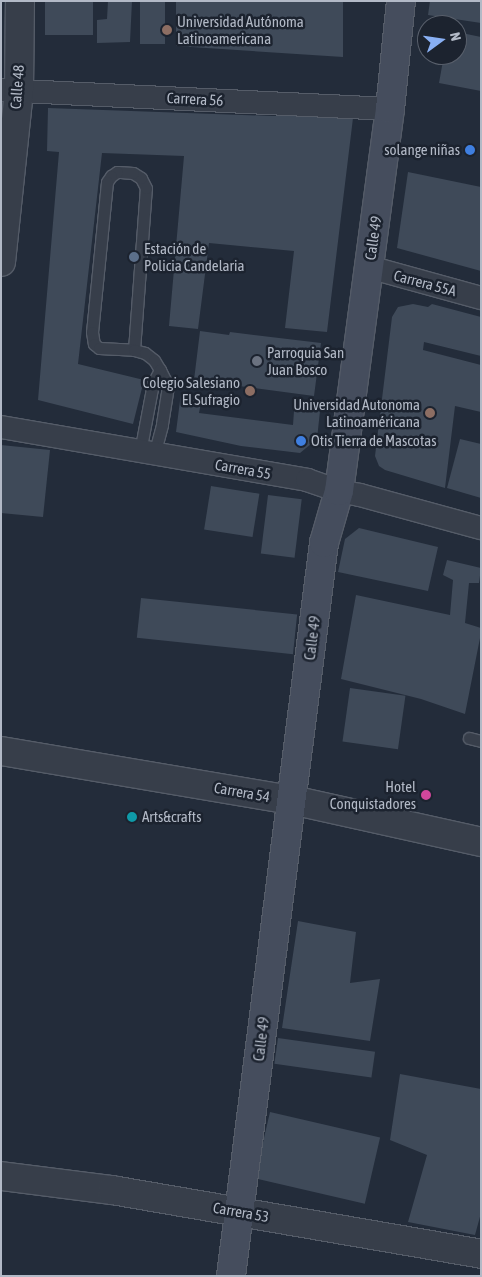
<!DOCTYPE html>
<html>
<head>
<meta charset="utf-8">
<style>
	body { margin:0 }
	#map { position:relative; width:482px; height:1277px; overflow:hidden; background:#232c3a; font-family:"Asap Condensed",sans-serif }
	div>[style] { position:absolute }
	.building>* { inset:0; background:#3f4a59; transform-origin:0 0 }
	.roads { filter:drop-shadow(1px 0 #555c68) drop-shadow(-1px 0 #555c68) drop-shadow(0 1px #555c68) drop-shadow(0 -1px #555c68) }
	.service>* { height:11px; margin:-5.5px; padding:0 5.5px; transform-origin:5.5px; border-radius:5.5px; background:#373e4a }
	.minor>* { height:22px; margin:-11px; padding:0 11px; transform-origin:11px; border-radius:11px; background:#373e4a }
	.tertiary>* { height:28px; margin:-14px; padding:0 14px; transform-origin:14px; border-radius:14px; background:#373e4a }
	.secondary>* { height:28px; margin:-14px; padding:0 14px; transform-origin:14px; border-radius:14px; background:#454d5d }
	.dots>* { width:14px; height:14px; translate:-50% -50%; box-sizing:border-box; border:2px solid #1c232f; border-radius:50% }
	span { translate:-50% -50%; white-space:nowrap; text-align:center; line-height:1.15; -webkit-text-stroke:5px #1c232f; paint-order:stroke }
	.poi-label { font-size:15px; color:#b2b9c6 }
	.left { translate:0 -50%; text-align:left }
	.right { translate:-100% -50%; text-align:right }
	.street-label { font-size:15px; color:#b2b9c6 }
	.frame { position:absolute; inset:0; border:2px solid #b2b9c6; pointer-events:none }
	.north { position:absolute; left:417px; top:15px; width:50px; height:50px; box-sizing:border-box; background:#1c232f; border:1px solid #585f6b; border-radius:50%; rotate:76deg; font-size:14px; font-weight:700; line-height:20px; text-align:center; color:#b2b9c6 }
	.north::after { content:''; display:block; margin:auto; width:18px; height:22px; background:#89b0f4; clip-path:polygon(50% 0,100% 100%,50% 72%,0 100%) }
</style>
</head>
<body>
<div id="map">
	<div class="building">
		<div style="left:45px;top:1px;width:48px;height:34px"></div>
		<div style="clip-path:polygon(108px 1px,132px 1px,130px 42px,97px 43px,97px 20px,107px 19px)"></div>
		<div style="left:140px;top:1px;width:25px;height:43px"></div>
		<div style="clip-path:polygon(176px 1px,343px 1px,343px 57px,176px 46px)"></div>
		<div style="clip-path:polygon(430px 1px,481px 1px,481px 23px,428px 15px)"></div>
		<div style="clip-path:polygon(457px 32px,481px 37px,481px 91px,439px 83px,444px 55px,457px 55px)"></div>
		<div style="clip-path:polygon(48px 108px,272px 116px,338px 115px,353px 118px,327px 332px,285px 328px,294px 251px,209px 243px,198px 329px,169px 326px,184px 156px,102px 153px,78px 364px,144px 380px,133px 424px,38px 400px,59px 152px,47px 151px)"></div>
		<div style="clip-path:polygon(408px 172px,481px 187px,481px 271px,397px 248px)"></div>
		<div style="clip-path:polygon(413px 304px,428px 307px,432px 304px,481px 317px,481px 356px,424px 342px,423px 350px,481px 365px,481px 412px,455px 406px,445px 488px,385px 470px,379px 466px,375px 456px,392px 317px,398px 307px)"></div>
		<div style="clip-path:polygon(200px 331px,229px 335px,230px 332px,321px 343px,314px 396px,194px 380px)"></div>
		<div style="clip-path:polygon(181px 393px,202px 397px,199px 413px,293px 425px,294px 411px,308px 412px,308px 409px,320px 411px,317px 439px,300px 453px,241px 446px,176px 432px)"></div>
		<div style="clip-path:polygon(460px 439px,481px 444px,481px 498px,447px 488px)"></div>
		<div style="clip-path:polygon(1px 445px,50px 450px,43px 517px,1px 513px)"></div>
		<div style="left:211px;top:486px;width:49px;height:44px;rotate:9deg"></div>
		<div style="left:268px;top:495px;width:34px;height:59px;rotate:7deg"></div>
		<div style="clip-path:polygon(359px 528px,438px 547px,428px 591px,338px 572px,345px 539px)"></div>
		<div style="clip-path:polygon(447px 560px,481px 568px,479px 583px,469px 583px,465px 623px,481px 628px,481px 633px,465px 714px,421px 699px,341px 679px,356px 595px,450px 615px,453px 580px,443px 575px)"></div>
		<div style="left:141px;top:598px;width:157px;height:40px;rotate:6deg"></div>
		<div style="left:350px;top:688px;width:56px;height:54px;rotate:8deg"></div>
		<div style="clip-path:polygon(298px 921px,356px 932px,350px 983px,380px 979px,370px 1041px,282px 1028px)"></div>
		<div style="left:278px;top:1038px;width:98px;height:26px;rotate:8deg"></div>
		<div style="clip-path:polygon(400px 1074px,481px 1089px,481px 1213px,475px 1235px,408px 1222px,427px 1155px,390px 1140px)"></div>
		<div style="left:270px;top:1112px;width:113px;height:68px;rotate:13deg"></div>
	</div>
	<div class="roads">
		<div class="service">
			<div style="left:134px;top:350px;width:162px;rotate:-85.8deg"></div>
			<div style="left:146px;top:188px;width:11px;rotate:-117deg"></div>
			<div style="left:141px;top:178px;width:9px;rotate:-148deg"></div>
			<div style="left:133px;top:173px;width:16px;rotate:-176deg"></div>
			<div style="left:117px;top:172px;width:7px;rotate:146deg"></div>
			<div style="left:111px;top:176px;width:7px;rotate:124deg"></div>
			<div style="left:107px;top:182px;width:151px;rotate:95.7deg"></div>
			<div style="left:92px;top:332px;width:12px;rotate:81deg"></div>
			<div style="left:94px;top:344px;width:6px;rotate:39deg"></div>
			<div style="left:99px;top:348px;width:35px;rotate:3deg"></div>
			<div style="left:134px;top:350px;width:11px;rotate:15deg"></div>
			<div style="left:145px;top:353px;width:11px;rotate:38deg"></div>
			<div style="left:154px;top:360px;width:12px;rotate:59deg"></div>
			<div style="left:160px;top:370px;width:18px;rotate:63deg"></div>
			<div style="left:168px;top:386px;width:39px;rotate:99deg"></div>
			<div style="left:162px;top:425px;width:30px;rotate:105deg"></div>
			<div style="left:140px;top:452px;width:70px;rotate:-79.3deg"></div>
			<div style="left:153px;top:383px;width:15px;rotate:-62deg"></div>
			<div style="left:469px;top:738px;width:12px;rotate:14deg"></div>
		</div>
		<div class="minor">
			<div style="left:1px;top:90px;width:389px;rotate:2.8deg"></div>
			<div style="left:369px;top:267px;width:116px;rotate:15.5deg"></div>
			<div style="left:1px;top:427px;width:311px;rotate:9.8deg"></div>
			<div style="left:307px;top:480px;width:34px;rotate:19deg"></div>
			<div style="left:339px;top:491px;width:21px;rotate:11deg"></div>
			<div style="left:360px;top:495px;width:125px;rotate:15.3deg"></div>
		</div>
		<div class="tertiary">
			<div style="left:1px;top:262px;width:172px;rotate:-84deg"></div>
			<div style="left:19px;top:91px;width:90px;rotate:-89.4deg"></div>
			<div style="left:1px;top:751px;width:295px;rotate:9.6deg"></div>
			<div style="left:292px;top:800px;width:194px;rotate:12.5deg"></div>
			<div style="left:1px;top:1176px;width:112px;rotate:7.2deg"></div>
			<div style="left:112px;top:1190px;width:375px;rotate:9.8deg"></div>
		</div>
		<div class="secondary">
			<div style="left:231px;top:1276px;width:739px;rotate:-82.77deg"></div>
			<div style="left:324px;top:543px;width:54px;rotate:-73.9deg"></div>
			<div style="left:339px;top:491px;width:385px;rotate:-82.4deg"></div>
			<div style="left:390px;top:109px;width:109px;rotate:-84.2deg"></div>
		</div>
	</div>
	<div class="dots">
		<div style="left:167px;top:30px;background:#8d6e63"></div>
		<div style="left:470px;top:150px;background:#3f7fe0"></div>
		<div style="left:134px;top:257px;background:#5c6f8a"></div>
		<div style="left:257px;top:361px;background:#6b7280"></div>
		<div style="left:250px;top:391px;background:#8d6e63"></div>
		<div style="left:430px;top:413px;background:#8d6e63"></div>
		<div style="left:301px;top:441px;background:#3f7fe0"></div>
		<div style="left:426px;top:795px;background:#d1479c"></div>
		<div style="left:132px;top:817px;background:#0f9aa8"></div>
	</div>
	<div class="poi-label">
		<span class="left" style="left:177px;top:30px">Universidad Autónoma<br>Latinoamericana</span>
		<span class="right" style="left:460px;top:150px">solange niñas</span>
		<span class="left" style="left:144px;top:257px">Estación de<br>Policia Candelaria</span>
		<span class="left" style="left:267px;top:361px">Parroquia San<br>Juan Bosco</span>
		<span class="right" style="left:240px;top:391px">Colegio Salesiano<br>El Sufragio</span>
		<span class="right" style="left:420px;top:413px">Universidad Autonoma<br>Latinoaméricana</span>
		<span class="left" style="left:311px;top:441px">Otis Tierra de Mascotas</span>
		<span class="right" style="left:416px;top:795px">Hotel<br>Conquistadores</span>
		<span class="left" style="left:142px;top:817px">Arts&amp;crafts</span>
	</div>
	<div class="street-label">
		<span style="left:17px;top:87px;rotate:-86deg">Calle 48</span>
		<span style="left:195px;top:99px;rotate:3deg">Carrera 56</span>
		<span style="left:373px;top:238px;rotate:-82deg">Calle 49</span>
		<span style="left:425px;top:283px;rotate:15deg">Carrera 55A</span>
		<span style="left:243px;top:469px;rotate:10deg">Carrera 55</span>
		<span style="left:312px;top:638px;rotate:-83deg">Calle 49</span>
		<span style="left:242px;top:792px;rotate:10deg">Carrera 54</span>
		<span style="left:261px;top:1039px;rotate:-83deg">Calle 49</span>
		<span style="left:241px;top:1212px;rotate:10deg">Carrera 53</span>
	</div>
	<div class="frame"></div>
	<div class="north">N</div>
</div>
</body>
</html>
